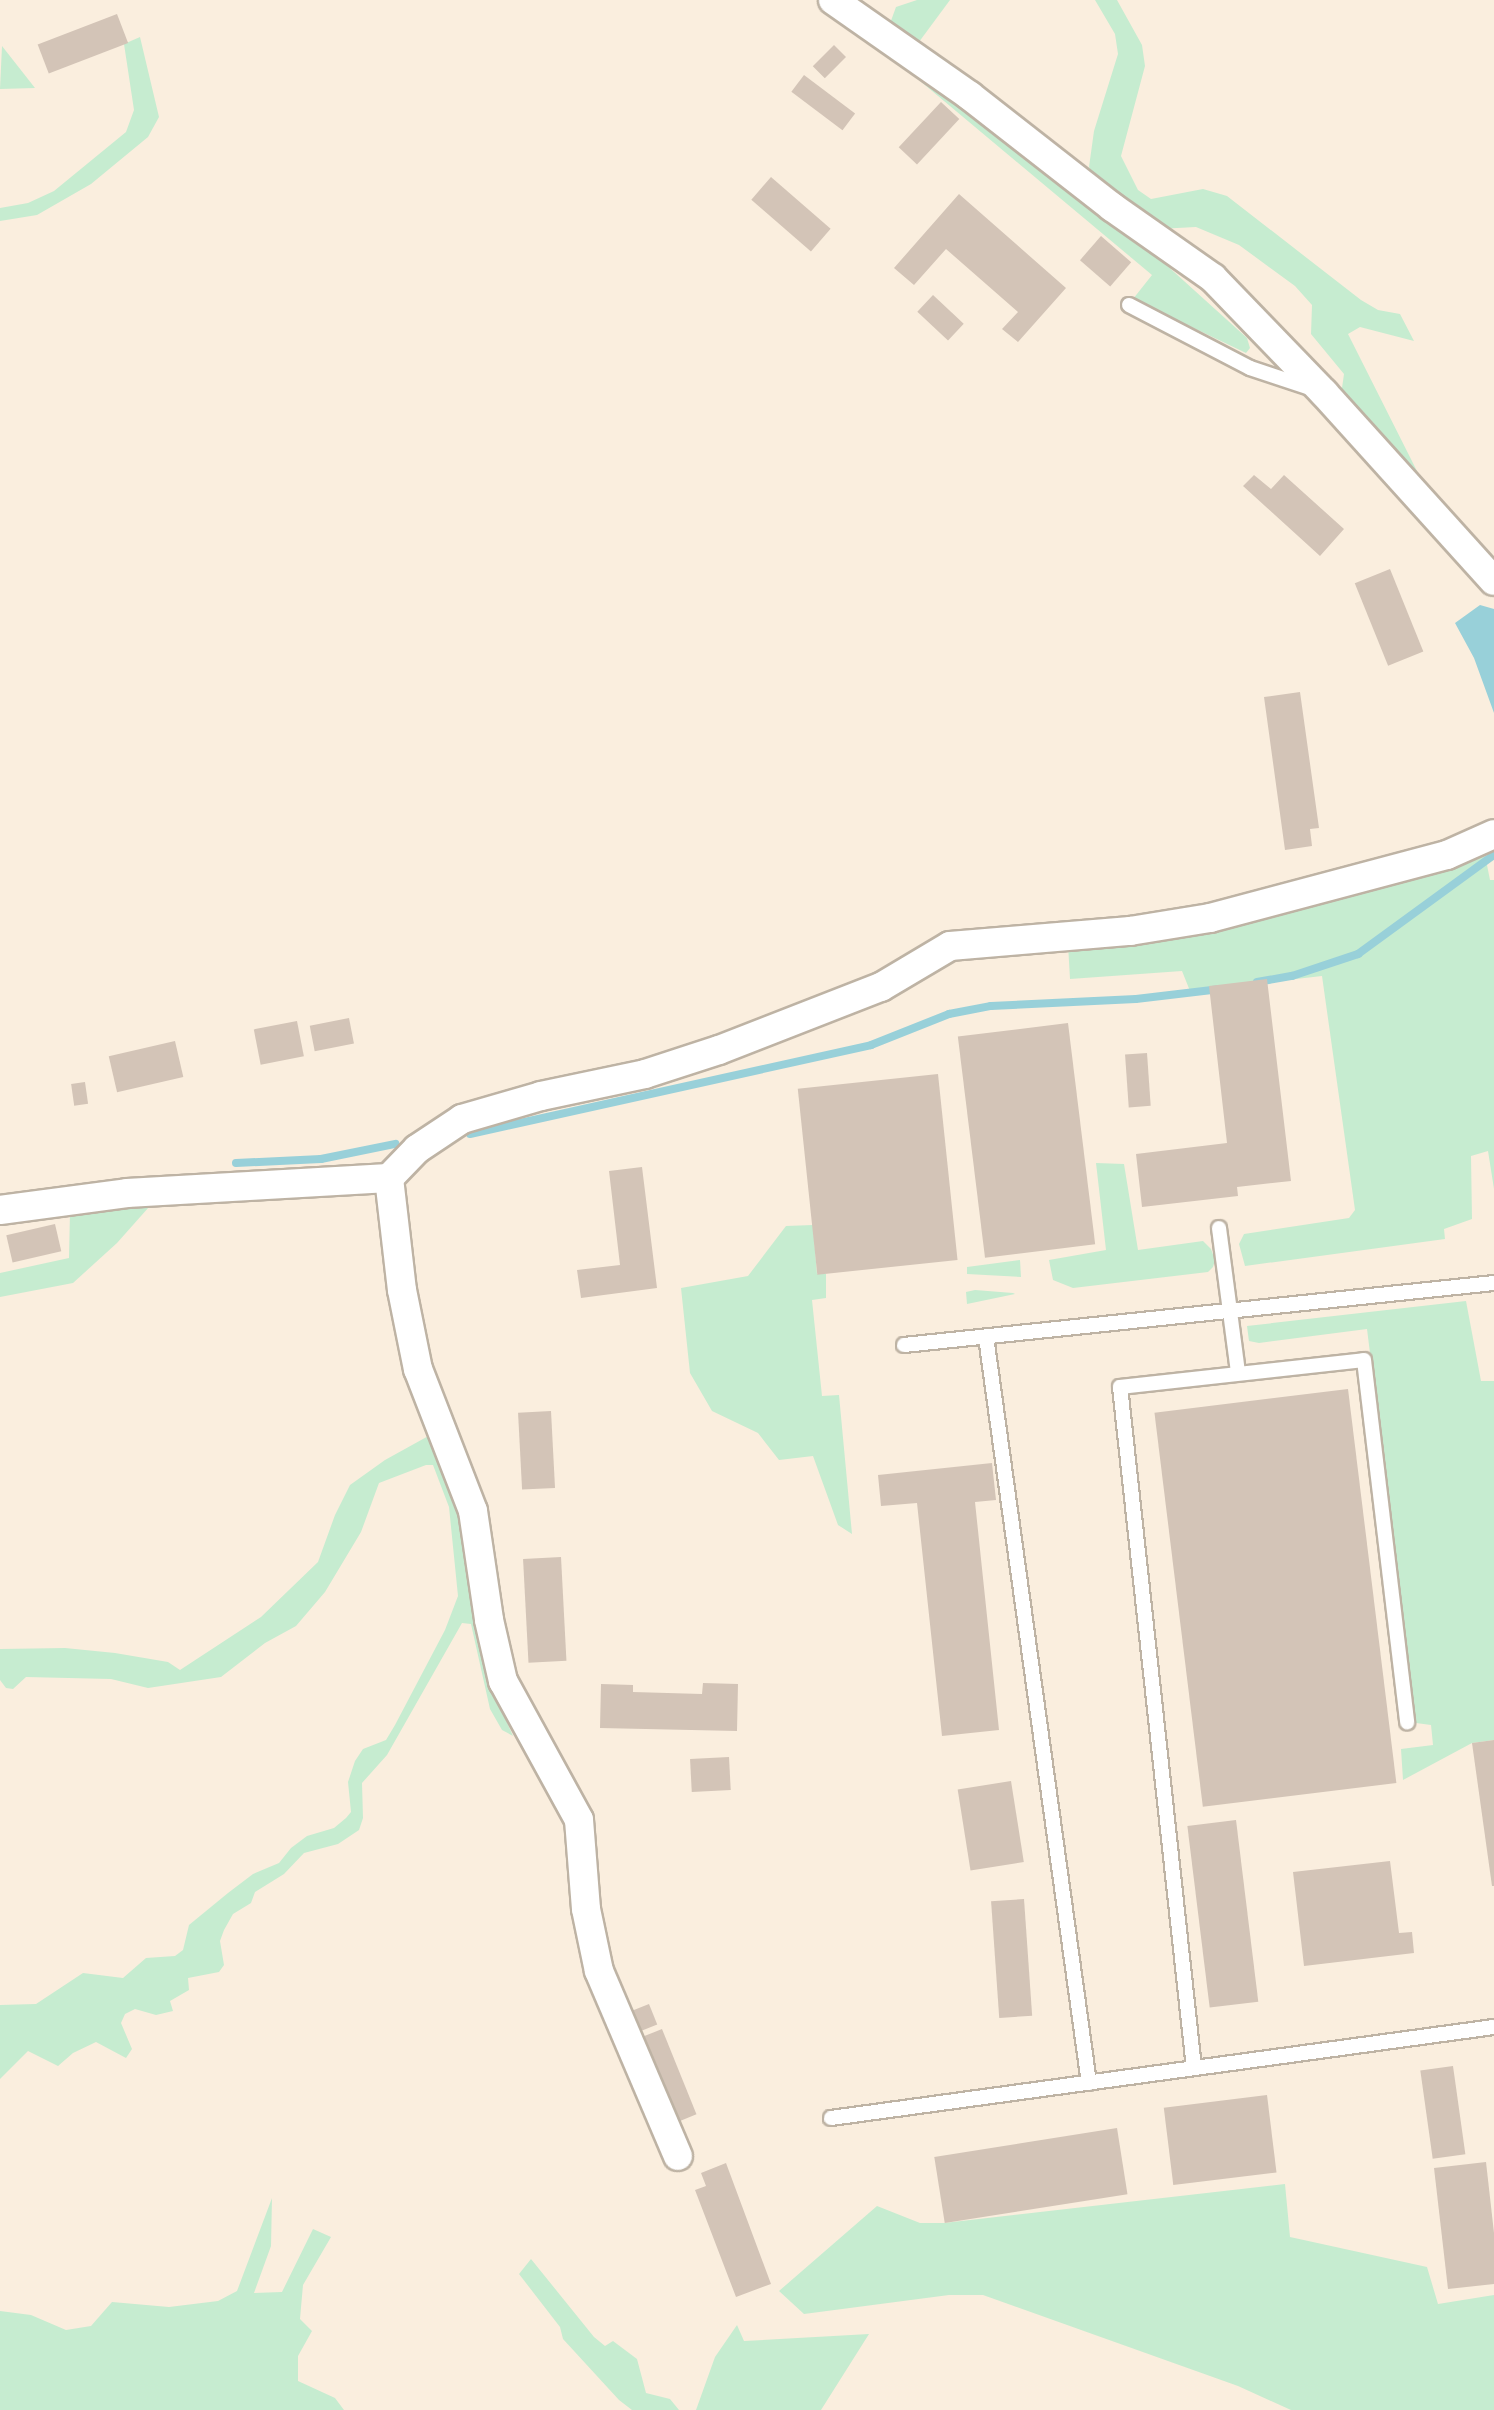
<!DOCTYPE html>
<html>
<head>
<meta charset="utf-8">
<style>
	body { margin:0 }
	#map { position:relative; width:1494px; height:2410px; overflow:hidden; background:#faeede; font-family:"Source Sans 3",sans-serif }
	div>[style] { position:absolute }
	.green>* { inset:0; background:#c6ecd0 }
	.water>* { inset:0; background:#98d0d9 }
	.stream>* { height:8px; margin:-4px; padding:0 4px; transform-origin:4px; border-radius:4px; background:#98d0d9 }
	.building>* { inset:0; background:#d3c4b7; transform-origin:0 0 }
	.roads { filter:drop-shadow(2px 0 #beb3a4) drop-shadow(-2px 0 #beb3a4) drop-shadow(0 2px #beb3a4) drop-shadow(0 -2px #beb3a4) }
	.service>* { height:14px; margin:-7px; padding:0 7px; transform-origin:7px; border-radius:7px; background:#fff }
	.minor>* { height:28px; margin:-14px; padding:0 14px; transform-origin:14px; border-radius:14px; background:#fff }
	span { translate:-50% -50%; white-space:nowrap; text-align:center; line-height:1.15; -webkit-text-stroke:6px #faeede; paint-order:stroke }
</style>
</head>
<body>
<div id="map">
	<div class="green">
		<div style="clip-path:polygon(917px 0,950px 0,916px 46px,888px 29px,896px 7px)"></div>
		<div style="clip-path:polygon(1095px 0,1117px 0,1142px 45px,1145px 66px,1121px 156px,1138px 190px,1151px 199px,1203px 189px,1227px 196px,1361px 300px,1378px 310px,1400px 314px,1414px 341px,1360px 327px,1348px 334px,1424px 485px,1341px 395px,1344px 374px,1311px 334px,1312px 305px,1295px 286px,1239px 245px,1196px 227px,1158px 229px,1100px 188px,1089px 167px,1094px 131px,1118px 54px,1115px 34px)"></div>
		<div style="clip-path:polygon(140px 37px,159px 117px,148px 137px,91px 184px,37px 215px,0 221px,0 208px,28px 203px,54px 191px,126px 132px,134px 110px,124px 44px)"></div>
		<div style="clip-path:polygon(2px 46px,35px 88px,0 89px)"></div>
		<div style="clip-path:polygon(907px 70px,974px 107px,1052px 169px,1163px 262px,1247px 338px,1250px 348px,1246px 353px,1133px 299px,1152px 275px)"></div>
		<div style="clip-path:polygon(1484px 850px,1490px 880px,1494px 880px,1494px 1189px,1488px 1151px,1471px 1156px,1472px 1219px,1444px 1229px,1445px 1239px,1245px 1266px,1239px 1244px,1244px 1234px,1349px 1218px,1355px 1210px,1322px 976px,1190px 991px,1182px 971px,1070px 979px,1068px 944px)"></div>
		<div style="clip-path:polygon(1096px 1163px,1124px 1164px,1138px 1250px,1203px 1241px,1211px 1249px,1215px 1260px,1213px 1267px,1208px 1272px,1073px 1288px,1053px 1280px,1049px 1260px,1106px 1250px)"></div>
		<div style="clip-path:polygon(157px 1198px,117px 1243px,73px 1283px,0 1297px,0 1273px,69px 1258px,70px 1212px)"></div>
		<div style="clip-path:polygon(813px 1225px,817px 1274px,826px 1274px,826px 1298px,812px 1300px,822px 1396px,839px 1395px,852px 1534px,838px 1525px,813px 1456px,779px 1460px,758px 1433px,712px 1411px,690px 1373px,681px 1288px,748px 1276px,786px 1226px)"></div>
		<div style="clip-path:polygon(1020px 1260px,1021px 1277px,967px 1274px,967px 1267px)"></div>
		<div style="clip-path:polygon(975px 1290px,1013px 1293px,1015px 1294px,967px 1304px,966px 1292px)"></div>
		<div style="clip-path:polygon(1466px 1301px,1481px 1381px,1494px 1381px,1494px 1740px,1472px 1743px,1403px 1780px,1401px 1749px,1433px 1745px,1431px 1725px,1416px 1723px,1367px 1329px,1259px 1343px,1249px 1341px,1247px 1326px)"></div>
		<div style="clip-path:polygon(432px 1434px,466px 1541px,491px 1687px,513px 1736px,502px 1730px,490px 1709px,471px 1624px,462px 1623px,387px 1755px,362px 1783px,363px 1818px,359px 1830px,338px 1844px,304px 1853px,284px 1874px,255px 1892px,251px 1903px,233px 1914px,224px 1930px,220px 1941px,224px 1965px,219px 1972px,188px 1978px,189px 1990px,170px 2001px,173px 2011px,156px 2015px,135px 2009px,125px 2014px,121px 2023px,132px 2049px,126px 2058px,96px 2042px,73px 2053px,58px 2066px,28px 2051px,0 2079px,0 2005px,36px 2004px,83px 1973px,123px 1978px,146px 1958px,175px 1956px,183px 1950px,189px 1925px,228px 1893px,253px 1874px,279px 1863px,291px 1848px,307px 1836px,334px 1828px,346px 1818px,351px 1812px,348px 1782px,355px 1761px,363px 1749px,386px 1740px,395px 1725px,445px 1630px,458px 1596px,449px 1507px,433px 1465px,426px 1465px,379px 1483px,361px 1532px,325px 1592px,296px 1626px,265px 1643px,221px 1677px,148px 1688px,111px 1679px,26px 1677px,13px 1689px,6px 1688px,0 1680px,0 1649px,65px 1648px,115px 1653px,168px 1662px,180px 1670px,261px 1617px,318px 1562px,335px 1515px,350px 1485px,385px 1460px)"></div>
		<div style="clip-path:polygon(1285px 2184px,1290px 2237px,1427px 2267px,1438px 2304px,1494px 2295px,1494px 2410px,1291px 2410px,1238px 2386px,983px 2295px,949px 2295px,804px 2314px,779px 2291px,877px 2206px,920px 2223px,944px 2223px)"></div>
		<div style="clip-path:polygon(272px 2198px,271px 2246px,254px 2293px,282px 2292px,313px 2229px,331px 2237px,303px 2285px,300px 2319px,312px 2331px,298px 2356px,298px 2381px,335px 2398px,344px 2410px,0 2410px,0 2311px,31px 2315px,66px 2330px,91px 2326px,112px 2302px,169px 2307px,218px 2301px,237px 2291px)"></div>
		<div style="clip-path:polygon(531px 2259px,594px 2337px,605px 2346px,613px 2341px,637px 2359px,646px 2393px,670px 2399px,679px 2410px,632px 2410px,619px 2400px,563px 2339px,560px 2327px,519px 2274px)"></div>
		<div style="clip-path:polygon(737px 2325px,744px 2341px,869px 2334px,821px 2410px,696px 2410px,715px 2357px)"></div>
	</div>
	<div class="water">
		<div style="clip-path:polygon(1480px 605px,1494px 609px,1494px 713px,1474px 658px,1455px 623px)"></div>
	</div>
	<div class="stream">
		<div style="left:1257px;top:982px;width:36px;rotate:-10deg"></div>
		<div style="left:1292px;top:976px;width:70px;rotate:-18.4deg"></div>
		<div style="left:1358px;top:954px;width:168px;rotate:-36.1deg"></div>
		<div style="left:470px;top:1134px;width:411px;rotate:-12.5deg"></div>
		<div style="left:871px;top:1045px;width:84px;rotate:-21.7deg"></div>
		<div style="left:949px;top:1014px;width:43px;rotate:-10.8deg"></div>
		<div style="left:991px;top:1006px;width:145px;rotate:-2.8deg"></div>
		<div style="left:1136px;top:999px;width:85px;rotate:-6.8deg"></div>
		<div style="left:236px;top:1163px;width:85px;rotate:-2.7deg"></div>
		<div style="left:321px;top:1159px;width:76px;rotate:-11.5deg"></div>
	</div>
	<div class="building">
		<div style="left:117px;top:14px;width:31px;height:85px;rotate:69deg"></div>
		<div style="left:834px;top:45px;width:17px;height:30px;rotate:45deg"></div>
		<div style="left:804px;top:75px;width:64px;height:21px;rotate:37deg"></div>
		<div style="left:941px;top:102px;width:25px;height:62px;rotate:43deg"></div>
		<div style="left:771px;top:177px;width:79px;height:30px;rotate:41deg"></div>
		<div style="clip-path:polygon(959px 194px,1066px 288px,1018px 342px,1002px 329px,1018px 312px,946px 249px,914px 285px,894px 268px)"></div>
		<div style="left:1101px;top:236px;width:40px;height:32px;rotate:41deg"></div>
		<div style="left:933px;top:295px;width:42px;height:23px;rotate:43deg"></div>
		<div style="clip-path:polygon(1254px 475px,1271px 489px,1284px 475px,1344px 529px,1320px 556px,1243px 486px)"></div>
		<div style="left:1390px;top:569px;width:89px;height:38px;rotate:68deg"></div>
		<div style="clip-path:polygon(1300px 692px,1319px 828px,1310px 829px,1312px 846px,1285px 850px,1264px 697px)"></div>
		<div style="clip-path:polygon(1267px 979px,1291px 1181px,1237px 1187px,1238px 1196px,1142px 1207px,1136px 1154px,1227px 1143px,1209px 986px)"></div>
		<div style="left:349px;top:1018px;width:26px;height:40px;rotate:79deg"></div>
		<div style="left:297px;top:1021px;width:36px;height:44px;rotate:79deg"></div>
		<div style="left:1068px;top:1023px;width:223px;height:111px;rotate:83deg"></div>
		<div style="left:175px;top:1041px;width:37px;height:68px;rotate:77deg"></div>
		<div style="left:1147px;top:1053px;width:53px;height:22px;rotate:86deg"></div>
		<div style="left:938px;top:1074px;width:187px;height:141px;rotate:84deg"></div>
		<div style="left:85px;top:1082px;width:22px;height:14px;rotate:82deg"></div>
		<div style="clip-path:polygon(642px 1167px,657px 1288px,581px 1298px,577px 1270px,620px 1265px,609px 1171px)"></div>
		<div style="left:55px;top:1224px;width:28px;height:50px;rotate:77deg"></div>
		<div style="left:1348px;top:1389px;width:397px;height:195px;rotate:83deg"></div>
		<div style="left:551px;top:1411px;width:77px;height:33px;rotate:87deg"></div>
		<div style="clip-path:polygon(992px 1463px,996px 1500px,975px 1502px,999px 1730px,942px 1736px,917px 1503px,881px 1506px,878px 1475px)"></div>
		<div style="left:561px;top:1557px;width:104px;height:38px;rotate:87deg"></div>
		<div style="clip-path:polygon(703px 1683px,738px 1684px,737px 1731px,600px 1728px,601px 1684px,633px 1685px,633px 1692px,702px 1694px)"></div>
		<div style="clip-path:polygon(1494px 1740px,1494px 1886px,1492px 1886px,1472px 1743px)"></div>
		<div style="left:729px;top:1757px;width:33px;height:39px;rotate:87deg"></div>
		<div style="left:1011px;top:1781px;width:82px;height:54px;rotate:81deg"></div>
		<div style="left:1236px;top:1820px;width:183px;height:49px;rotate:83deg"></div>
		<div style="clip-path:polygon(1390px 1861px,1399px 1933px,1412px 1932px,1414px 1953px,1304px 1966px,1293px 1872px)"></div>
		<div style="left:1024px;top:1899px;width:117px;height:33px;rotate:86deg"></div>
		<div style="left:649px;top:2004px;width:22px;height:19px;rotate:68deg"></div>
		<div style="left:662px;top:2029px;width:92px;height:21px;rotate:68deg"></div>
		<div style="left:1453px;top:2066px;width:89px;height:33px;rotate:82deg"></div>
		<div style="left:1267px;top:2095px;width:78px;height:104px;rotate:83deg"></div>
		<div style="left:1117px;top:2128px;width:67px;height:185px;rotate:81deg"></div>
		<div style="clip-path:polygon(1486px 2162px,1494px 2233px,1494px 2284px,1448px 2289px,1434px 2168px)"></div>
		<div style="clip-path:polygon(726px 2163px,771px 2284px,736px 2297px,695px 2190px,706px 2186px,701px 2173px)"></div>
	</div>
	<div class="roads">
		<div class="service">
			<div style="left:1129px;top:305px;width:136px;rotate:27.5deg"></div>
			<div style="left:1250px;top:368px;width:66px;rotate:18.4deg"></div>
			<div style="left:1219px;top:1228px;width:146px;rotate:82.5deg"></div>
			<div style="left:986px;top:1337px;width:753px;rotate:82.14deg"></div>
			<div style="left:904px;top:1345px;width:593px;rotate:-6deg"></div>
			<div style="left:1194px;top:2068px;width:685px;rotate:-96.2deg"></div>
			<div style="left:1120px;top:1387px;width:245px;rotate:-6.3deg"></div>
			<div style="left:1364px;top:1360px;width:365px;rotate:83.2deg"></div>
			<div style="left:831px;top:2118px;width:669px;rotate:-7.82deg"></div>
		</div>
		<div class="minor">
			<div style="left:833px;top:0;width:167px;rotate:35deg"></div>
			<div style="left:970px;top:96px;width:180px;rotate:38deg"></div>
			<div style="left:1112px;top:207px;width:123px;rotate:35.1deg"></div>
			<div style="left:1213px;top:278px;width:160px;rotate:46deg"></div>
			<div style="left:1324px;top:393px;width:253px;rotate:47.9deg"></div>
			<div style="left:389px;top:1178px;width:113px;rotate:83.4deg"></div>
			<div style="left:402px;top:1290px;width:81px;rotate:78.6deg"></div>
			<div style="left:418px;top:1369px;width:152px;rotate:68.8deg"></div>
			<div style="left:473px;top:1511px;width:110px;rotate:81.6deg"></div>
			<div style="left:489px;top:1620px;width:63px;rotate:77.1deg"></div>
			<div style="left:503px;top:1681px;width:158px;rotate:61.3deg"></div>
			<div style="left:579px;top:1820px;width:89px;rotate:85.5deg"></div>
			<div style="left:586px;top:1909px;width:63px;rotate:78.2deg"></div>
			<div style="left:599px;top:1971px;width:201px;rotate:66.9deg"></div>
			<div style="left:0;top:1210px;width:128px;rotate:-7.6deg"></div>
			<div style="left:127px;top:1193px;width:262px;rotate:-3.3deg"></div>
			<div style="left:389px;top:1178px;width:40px;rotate:-46deg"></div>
			<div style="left:417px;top:1149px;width:54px;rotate:-33.7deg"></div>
			<div style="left:462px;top:1119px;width:82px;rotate:-16.2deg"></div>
			<div style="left:541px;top:1096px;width:106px;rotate:-11.9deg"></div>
			<div style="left:645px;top:1074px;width:78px;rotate:-18deg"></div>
			<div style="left:719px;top:1050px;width:174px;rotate:-21.3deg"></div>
			<div style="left:881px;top:987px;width:80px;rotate:-30.7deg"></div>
			<div style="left:950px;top:946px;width:181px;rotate:-4.8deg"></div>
			<div style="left:1130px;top:931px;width:81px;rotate:-9.2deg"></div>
			<div style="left:1210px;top:918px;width:245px;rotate:-14.9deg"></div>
			<div style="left:1447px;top:855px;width:51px;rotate:-24.1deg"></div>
		</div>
	</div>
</div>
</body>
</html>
